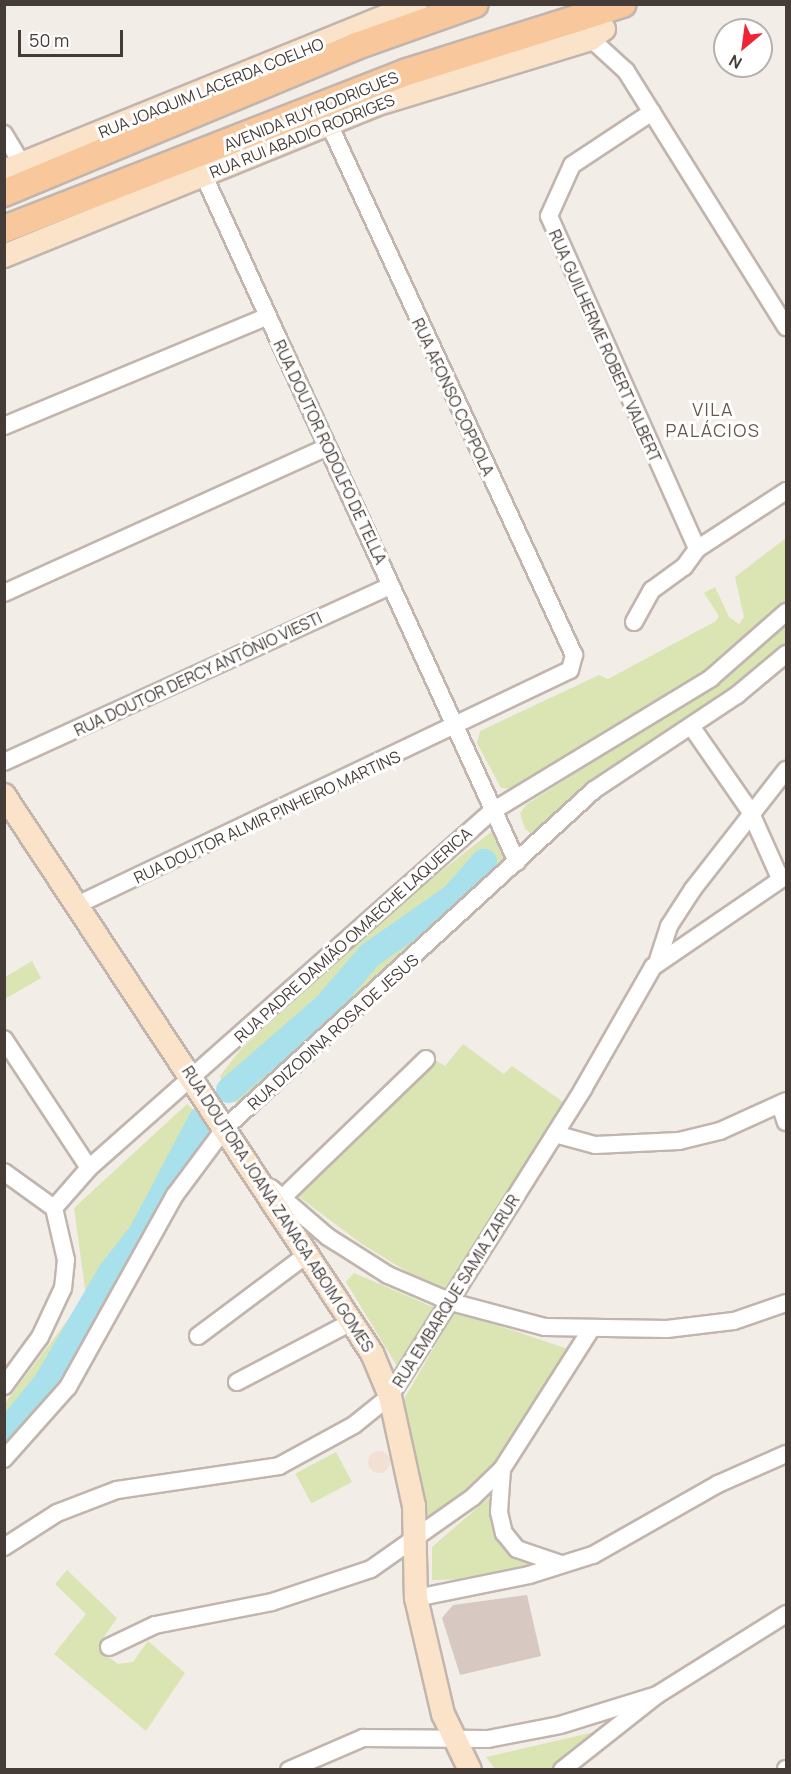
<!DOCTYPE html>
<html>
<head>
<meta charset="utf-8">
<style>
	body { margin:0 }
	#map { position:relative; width:791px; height:1774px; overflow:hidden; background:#f3ede8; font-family:Manrope,sans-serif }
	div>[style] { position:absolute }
	.commercial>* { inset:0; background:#f4dfd4 }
	.round { border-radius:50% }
	.green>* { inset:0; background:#dbe5b3; transform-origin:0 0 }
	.river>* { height:26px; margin:-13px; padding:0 13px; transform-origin:13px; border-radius:13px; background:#a8e1ec }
	.building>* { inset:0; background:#d7c9c1 }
	.roads { filter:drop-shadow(2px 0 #c1b5ae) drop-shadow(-2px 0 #c1b5ae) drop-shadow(0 2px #c1b5ae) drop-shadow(0 -2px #c1b5ae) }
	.street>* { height:16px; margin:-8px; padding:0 8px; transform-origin:8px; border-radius:8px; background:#fff }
	.secondary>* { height:22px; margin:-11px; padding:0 11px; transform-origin:11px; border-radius:11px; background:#fbe3c9 }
	.primary>* { height:26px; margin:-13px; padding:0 13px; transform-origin:13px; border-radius:13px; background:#f8c79b }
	span { translate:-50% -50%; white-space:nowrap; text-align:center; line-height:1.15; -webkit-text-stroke:6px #fff; paint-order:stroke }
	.street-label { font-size:16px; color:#463c37 }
	.neighbourhood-label { font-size:18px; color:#68584f; letter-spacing:1.5px }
	.frame { position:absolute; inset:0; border:6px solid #463c37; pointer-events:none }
	.north { position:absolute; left:713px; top:18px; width:60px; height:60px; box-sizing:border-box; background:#fff; border:2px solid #b5b1af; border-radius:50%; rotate:209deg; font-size:16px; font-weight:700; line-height:24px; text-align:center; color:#463c37 }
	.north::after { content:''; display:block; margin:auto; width:21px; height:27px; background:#ee2437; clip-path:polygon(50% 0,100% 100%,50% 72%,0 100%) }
	.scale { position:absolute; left:18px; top:30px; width:105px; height:27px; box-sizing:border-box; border:3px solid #463c37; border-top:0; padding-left:8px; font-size:18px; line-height:21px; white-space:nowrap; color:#463c37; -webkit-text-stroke:4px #fff; paint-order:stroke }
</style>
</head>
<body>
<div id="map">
	<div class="commercial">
		<div class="round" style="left:368px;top:1451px;width:22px;height:22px"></div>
	</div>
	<div class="green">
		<div style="clip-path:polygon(786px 538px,786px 603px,738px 647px,674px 694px,515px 789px,501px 788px,477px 743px,480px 731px,599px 675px,608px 679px,716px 621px,719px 616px,704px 593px,715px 587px,729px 617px,739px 624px,744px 617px,735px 577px)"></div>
		<div style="clip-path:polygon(786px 626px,786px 646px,740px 687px,534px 836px,525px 829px,520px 813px,527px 804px,699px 695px)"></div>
		<div style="clip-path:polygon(491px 832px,499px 837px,508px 861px,261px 1085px,240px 1103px,230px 1101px,220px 1076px,240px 1050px,393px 909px)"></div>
		<div style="clip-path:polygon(32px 961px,41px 978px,5px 999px,5px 977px)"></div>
		<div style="clip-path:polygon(463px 1044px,504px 1074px,512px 1066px,569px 1106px,450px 1298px,362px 1244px,287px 1188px,426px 1054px,445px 1066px)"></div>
		<div style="clip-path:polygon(187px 1104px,208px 1123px,212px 1136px,67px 1376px,5px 1447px,5px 1403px,86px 1296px,74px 1208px)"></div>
		<div style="clip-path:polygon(354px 1273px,440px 1310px,400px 1371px,346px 1282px)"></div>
		<div style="clip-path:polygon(455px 1311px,568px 1349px,494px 1468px,458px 1504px,429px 1521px,403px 1401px)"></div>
		<div style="left:336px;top:1452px;width:34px;height:46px;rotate:62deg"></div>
		<div style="clip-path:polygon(492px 1495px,496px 1527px,541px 1568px,477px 1579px,432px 1580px,432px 1547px)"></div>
		<div style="clip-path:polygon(67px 1570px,117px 1618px,100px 1643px,110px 1658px,118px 1664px,133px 1662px,148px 1641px,185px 1673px,146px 1731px,54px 1654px,86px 1614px,55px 1584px)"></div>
		<div style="clip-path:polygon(594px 1732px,555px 1769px,495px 1769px,486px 1757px)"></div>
	</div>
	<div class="river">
		<div style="left:229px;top:1090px;width:128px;rotate:-40.9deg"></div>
		<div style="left:326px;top:1006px;width:67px;rotate:-49.2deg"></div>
		<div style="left:370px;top:955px;width:101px;rotate:-34.9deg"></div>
		<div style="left:453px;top:897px;width:47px;rotate:-48.5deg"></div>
		<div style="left:4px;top:1434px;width:66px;rotate:-50.5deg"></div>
		<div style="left:46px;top:1383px;width:129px;rotate:-59.6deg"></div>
		<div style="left:111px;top:1272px;width:48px;rotate:-51.7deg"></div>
		<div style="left:141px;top:1234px;width:129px;rotate:-62.2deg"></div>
	</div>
	<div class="building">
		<div style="clip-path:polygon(527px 1595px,541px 1656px,460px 1675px,442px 1618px,453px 1605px)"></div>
	</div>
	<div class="roads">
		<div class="street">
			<div style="left:591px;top:39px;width:47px;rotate:42.4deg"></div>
			<div style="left:626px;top:71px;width:302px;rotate:58deg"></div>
			<div style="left:652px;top:112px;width:96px;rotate:146.5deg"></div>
			<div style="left:572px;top:165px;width:56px;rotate:114.3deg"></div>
			<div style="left:549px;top:216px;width:364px;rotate:66deg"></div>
			<div style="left:4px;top:134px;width:35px;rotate:59deg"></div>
			<div style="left:204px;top:176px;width:754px;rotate:65.47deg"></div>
			<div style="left:4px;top:426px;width:286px;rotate:-22.6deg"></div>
			<div style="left:4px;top:593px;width:355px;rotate:-24.3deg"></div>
			<div style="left:634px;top:622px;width:37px;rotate:-61deg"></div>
			<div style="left:652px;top:590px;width:39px;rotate:-36deg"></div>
			<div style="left:684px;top:567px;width:22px;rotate:-54deg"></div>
			<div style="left:697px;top:549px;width:106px;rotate:-33.1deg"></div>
			<div style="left:691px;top:726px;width:103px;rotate:55.2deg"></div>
			<div style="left:750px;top:811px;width:73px;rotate:65.9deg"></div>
			<div style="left:4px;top:762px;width:425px;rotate:-24.5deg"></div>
			<div style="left:77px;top:905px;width:546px;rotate:-25.49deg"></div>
			<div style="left:570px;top:670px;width:16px;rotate:-75deg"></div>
			<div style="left:574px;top:655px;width:585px;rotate:-114.77deg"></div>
			<div style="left:658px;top:960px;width:36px;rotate:-72deg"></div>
			<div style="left:669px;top:926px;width:44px;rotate:-57deg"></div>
			<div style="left:693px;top:889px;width:151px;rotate:-52deg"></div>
			<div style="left:4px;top:1039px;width:154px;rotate:56.6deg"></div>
			<div style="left:780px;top:1105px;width:18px;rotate:71deg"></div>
			<div style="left:555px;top:1134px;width:41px;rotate:15.4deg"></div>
			<div style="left:595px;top:1145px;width:84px;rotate:-2.7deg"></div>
			<div style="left:679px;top:1141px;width:42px;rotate:-13.7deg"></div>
			<div style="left:720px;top:1131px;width:72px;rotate:-24.4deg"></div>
			<div style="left:4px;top:1172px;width:62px;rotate:35.8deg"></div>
			<div style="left:54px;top:1208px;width:53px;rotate:77deg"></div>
			<div style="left:66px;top:1260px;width:28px;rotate:96deg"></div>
			<div style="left:63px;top:1288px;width:54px;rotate:115.1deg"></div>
			<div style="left:40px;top:1337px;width:61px;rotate:126.3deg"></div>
			<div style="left:271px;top:1188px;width:75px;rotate:40.7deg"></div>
			<div style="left:328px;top:1237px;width:71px;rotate:32.3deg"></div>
			<div style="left:388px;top:1275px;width:69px;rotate:23.2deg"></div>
			<div style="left:451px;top:1302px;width:97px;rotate:14.9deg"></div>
			<div style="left:545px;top:1327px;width:122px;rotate:0.9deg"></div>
			<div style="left:667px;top:1329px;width:67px;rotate:-6.8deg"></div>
			<div style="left:734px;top:1321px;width:55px;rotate:-19.1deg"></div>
			<div style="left:275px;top:1205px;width:210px;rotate:-44deg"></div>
			<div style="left:54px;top:1208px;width:53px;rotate:-48.8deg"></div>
			<div style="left:89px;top:1168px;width:537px;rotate:-41.53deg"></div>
			<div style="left:491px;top:812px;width:258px;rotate:-31.3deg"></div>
			<div style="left:711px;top:678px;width:100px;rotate:-41.3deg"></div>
			<div style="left:198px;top:1336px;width:139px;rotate:-36.8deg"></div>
			<div style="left:237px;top:1382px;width:131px;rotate:-27.7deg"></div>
			<div style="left:4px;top:1459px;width:96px;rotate:-48.4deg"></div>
			<div style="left:68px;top:1387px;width:220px;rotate:-60.9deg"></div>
			<div style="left:175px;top:1195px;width:84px;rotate:-53.3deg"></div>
			<div style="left:225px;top:1128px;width:500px;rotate:-42.49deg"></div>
			<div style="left:594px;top:790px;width:172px;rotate:-33.6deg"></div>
			<div style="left:737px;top:695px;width:64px;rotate:-39.9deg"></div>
			<div style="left:502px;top:1469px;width:43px;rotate:94deg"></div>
			<div style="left:499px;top:1512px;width:22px;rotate:77deg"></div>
			<div style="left:504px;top:1533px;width:21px;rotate:51deg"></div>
			<div style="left:517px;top:1549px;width:46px;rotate:18.8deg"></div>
			<div style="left:4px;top:1547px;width:63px;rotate:-32.7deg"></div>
			<div style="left:57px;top:1513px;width:64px;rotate:-21deg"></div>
			<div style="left:117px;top:1490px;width:164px;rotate:-8.4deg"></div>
			<div style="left:279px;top:1466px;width:85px;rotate:-28.7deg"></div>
			<div style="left:354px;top:1425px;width:46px;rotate:-38.9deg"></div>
			<div style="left:390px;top:1396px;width:363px;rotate:-57.8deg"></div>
			<div style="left:583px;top:1089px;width:141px;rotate:-60.2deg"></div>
			<div style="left:653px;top:967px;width:161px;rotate:-34.4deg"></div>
			<div style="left:416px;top:1598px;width:115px;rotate:-11.5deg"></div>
			<div style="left:529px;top:1575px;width:67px;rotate:-17.4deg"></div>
			<div style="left:593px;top:1555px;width:144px;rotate:-29.6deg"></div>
			<div style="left:718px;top:1484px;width:74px;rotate:-23.8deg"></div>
			<div style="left:109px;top:1647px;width:51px;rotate:-25.6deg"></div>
			<div style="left:155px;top:1625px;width:119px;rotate:-11.1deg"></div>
			<div style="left:272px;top:1602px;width:104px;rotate:-18.4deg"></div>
			<div style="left:371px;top:1569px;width:125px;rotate:-35.2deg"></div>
			<div style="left:473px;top:1497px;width:40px;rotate:-44deg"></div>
			<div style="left:502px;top:1469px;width:164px;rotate:-57.5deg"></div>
			<div style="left:289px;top:1770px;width:81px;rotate:-23.4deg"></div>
			<div style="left:363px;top:1738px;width:125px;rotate:0.5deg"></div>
			<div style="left:488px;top:1739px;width:73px;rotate:-11deg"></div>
			<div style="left:560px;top:1725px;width:102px;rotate:-17.2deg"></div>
			<div style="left:562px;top:1770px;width:121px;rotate:-38.3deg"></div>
			<div style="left:657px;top:1695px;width:152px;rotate:-32.1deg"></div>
			<div style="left:786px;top:1770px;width:1px;rotate:-90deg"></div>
		</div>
		<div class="secondary">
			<div style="left:4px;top:171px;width:445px;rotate:-22.1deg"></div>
			<div style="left:4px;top:256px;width:401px;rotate:-22.1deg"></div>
			<div style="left:375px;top:105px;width:226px;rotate:-17deg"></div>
			<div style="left:591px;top:39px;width:16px;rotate:-38deg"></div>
			<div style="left:604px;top:29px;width:18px;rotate:-119deg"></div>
			<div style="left:4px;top:795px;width:668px;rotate:56.6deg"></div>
			<div style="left:372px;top:1353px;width:47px;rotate:67.3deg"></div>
			<div style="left:390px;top:1396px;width:113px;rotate:77.7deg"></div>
			<div style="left:414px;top:1506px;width:92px;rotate:88.8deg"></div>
			<div style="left:416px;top:1598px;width:119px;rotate:76.9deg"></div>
			<div style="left:443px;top:1714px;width:62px;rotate:64.3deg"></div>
		</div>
		<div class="primary">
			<div style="left:4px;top:193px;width:379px;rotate:-22.6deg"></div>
			<div style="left:354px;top:47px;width:128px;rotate:-19.6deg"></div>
			<div style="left:4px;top:229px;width:433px;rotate:-21.3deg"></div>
			<div style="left:407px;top:72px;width:226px;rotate:-17.5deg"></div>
		</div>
	</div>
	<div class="street-label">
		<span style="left:211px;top:88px;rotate:-22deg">RUA JOAQUIM LACERDA COELHO</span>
		<span style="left:311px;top:111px;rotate:-22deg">AVENIDA RUY RODRIGUES</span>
		<span style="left:302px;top:136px;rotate:-22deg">RUA RUI ABADIO RODRIGES</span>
		<span style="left:605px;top:346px;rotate:66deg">RUA GUILHERME ROBERT VALBERT</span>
		<span style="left:453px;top:397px;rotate:65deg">RUA AFONSO COPPOLA</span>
		<span style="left:330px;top:452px;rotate:65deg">RUA DOUTOR RODOLFO DE TELLA</span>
		<span style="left:198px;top:674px;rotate:-25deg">RUA DOUTOR DERCY ANTÔNIO VIESTI</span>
		<span style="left:267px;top:817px;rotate:-25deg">RUA DOUTOR ALMIR PINHEIRO MARTINS</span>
		<span style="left:353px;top:935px;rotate:-42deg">RUA PADRE DAMIÃO OMAECHE LAQUERICA</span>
		<span style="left:333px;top:1032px;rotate:-42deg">RUA DIZODINA ROSA DE JESUS</span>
		<span style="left:278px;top:1209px;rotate:57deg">RUA DOUTORA JOANA ZANAGA ABOIM GOMES</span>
		<span style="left:456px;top:1291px;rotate:-58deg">RUA EMBARQUE SAMIA ZARUR</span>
	</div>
	<div class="neighbourhood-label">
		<span style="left:713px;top:420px">VILA<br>PALÁCIOS</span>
	</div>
	<div class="frame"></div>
	<div class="north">N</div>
	<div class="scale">50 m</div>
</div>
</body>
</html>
